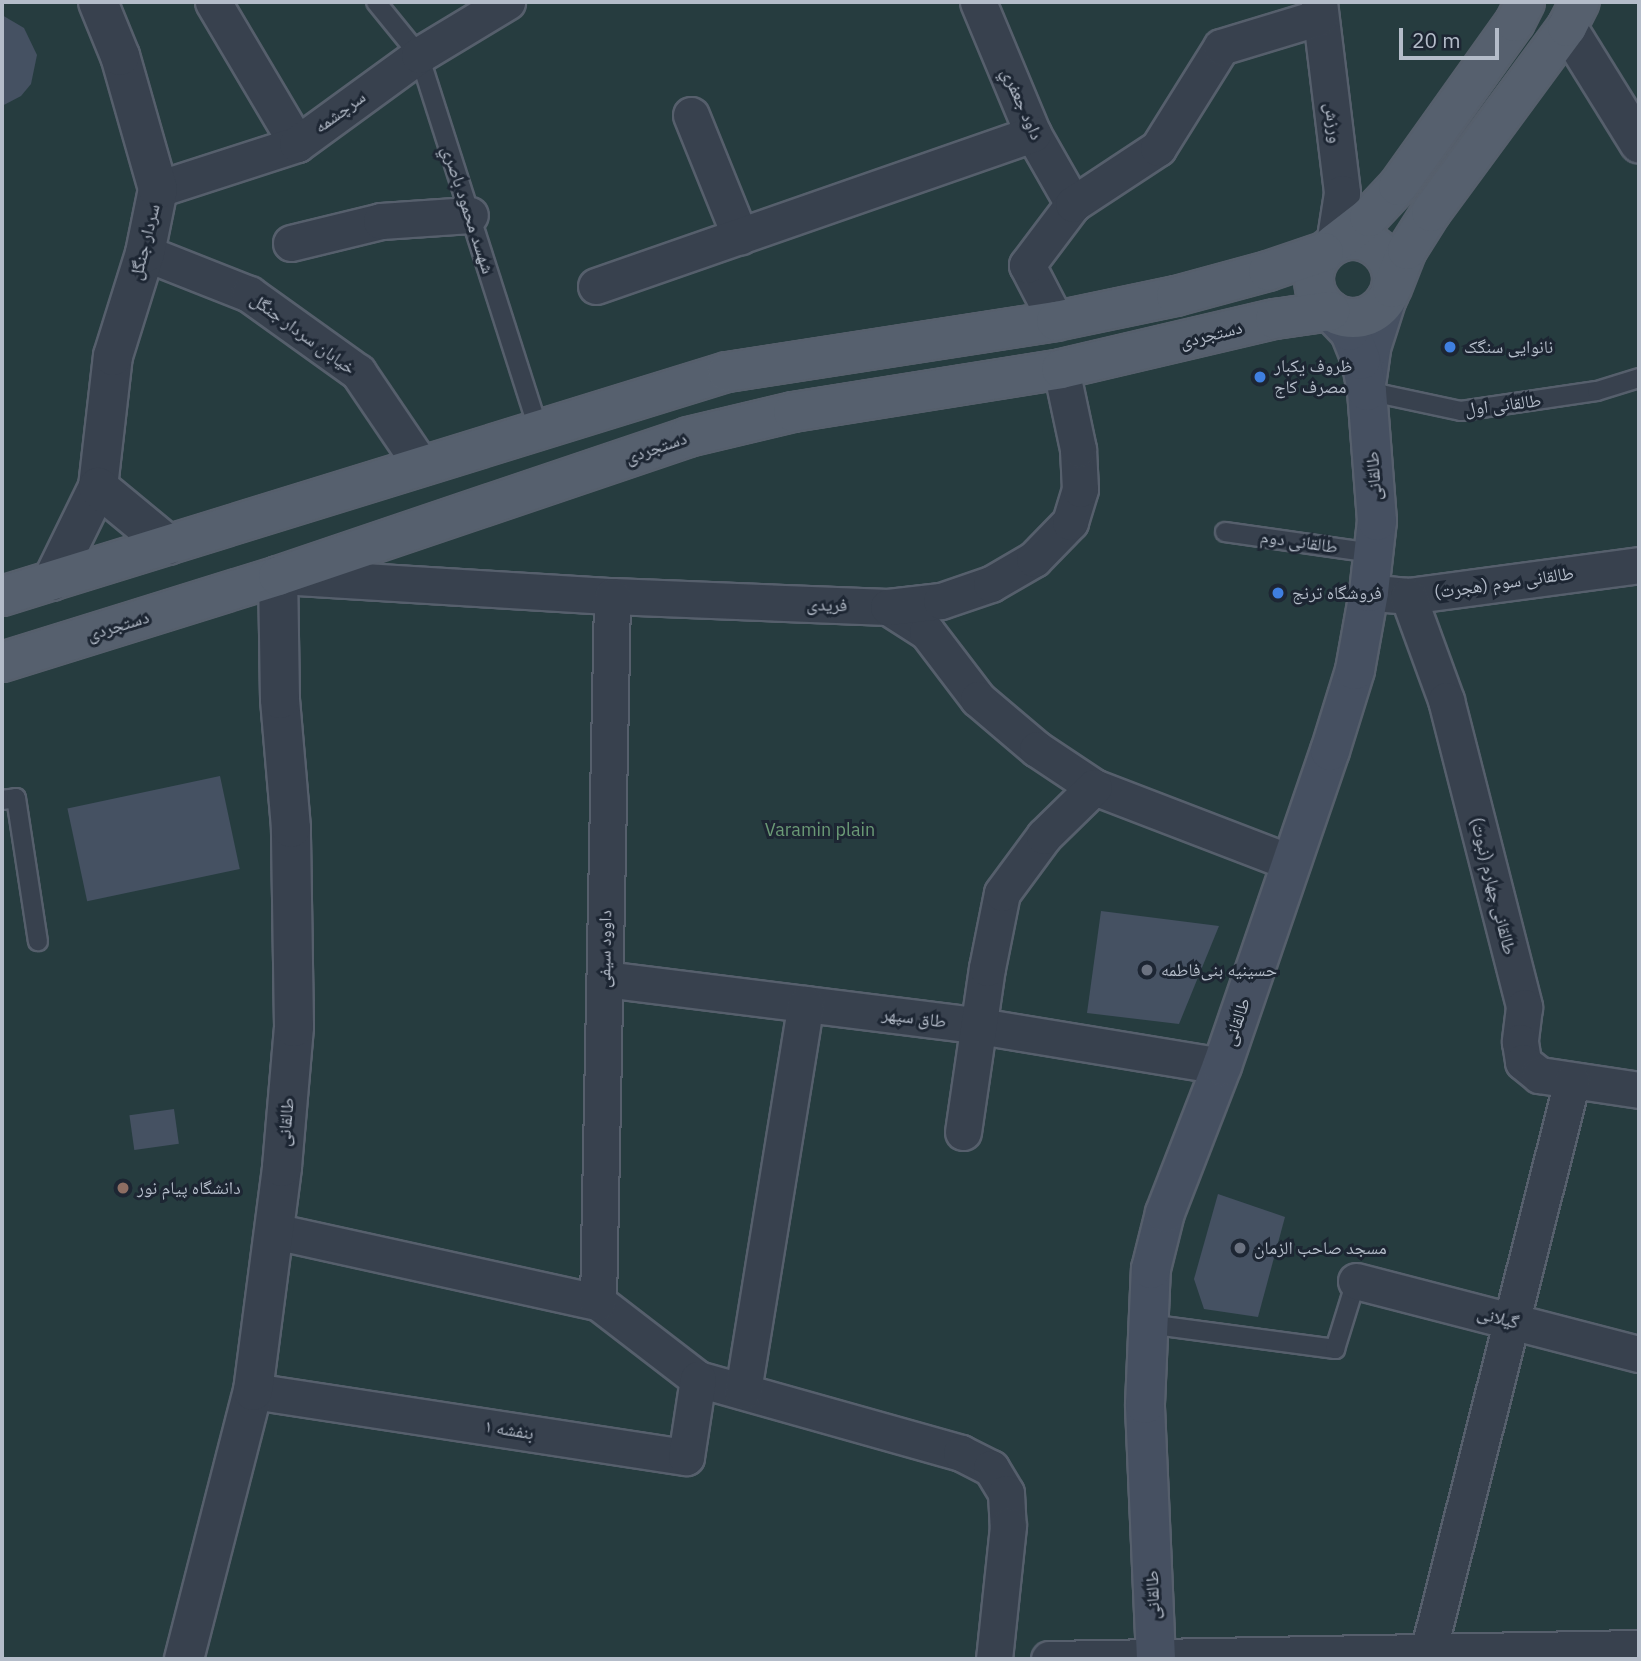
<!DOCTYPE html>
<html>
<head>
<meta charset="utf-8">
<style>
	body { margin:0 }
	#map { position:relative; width:1641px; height:1661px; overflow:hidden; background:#242f3e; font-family:"IBM Plex Sans","Noto Naskh Arabic",sans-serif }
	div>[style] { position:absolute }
	.green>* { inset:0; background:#263c3f; transform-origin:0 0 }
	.building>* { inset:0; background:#455162; transform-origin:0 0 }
	.roads { filter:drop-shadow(2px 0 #565f6c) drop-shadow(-2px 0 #565f6c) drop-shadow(0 2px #565f6c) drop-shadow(0 -2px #565f6c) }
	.service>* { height:18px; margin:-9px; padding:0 9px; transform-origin:9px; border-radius:9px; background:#38414e }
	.minor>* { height:35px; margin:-17.5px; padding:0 17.5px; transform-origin:17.5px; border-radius:17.5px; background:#38414e }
	.tertiary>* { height:38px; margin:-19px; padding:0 19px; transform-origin:19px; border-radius:19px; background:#38414e }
	.secondary>* { height:38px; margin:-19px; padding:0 19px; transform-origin:19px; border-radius:19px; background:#465061 }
	.primary>* { height:38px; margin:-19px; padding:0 19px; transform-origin:19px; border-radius:19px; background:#56606e }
	.primary>.ring { margin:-19px; padding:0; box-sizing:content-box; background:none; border:38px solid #56606e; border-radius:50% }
	.dots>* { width:19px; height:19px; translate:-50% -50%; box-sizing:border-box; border:4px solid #1d2633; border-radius:50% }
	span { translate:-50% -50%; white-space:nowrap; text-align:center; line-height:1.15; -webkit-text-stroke:6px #1d2633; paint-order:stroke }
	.street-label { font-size:18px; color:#b4bcc9 }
	.poi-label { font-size:18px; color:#b4bcc9 }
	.left { translate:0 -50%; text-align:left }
	.park-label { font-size:18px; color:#6b9a76 }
	.frame { position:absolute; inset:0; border:4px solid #b4bcc9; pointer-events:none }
	.scale { position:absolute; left:1399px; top:28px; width:100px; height:32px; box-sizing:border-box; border:4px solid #b4bcc9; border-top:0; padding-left:9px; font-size:21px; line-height:24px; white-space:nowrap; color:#b4bcc9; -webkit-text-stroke:5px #1d2633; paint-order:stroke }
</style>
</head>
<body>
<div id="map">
	<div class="green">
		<div style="left:2px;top:2px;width:1637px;height:1657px"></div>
	</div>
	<div class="building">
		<div style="clip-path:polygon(2px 15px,24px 28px,37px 55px,31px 84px,21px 96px,2px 106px)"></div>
		<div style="left:220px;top:776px;width:95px;height:156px;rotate:78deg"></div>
		<div style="clip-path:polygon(1101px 911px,1219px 926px,1179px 1024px,1087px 1013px)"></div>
		<div style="left:174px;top:1109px;width:35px;height:45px;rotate:82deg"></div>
		<div style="clip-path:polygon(1218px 1194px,1285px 1217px,1258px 1317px,1204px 1309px,1194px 1279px)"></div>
	</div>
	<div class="roads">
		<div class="service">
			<div style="left:376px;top:2px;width:68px;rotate:50.9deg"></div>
			<div style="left:419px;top:55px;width:392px;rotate:72.3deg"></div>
			<div style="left:1367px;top:391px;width:96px;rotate:12deg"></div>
			<div style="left:1461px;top:411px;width:137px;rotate:-8.4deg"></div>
			<div style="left:1597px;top:391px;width:44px;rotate:-17.2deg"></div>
			<div style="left:1225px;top:532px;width:149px;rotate:8.1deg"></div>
			<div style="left:2px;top:800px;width:14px;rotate:-8deg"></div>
			<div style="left:16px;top:798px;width:145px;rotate:81.3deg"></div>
			<div style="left:1148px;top:1324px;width:189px;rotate:7.6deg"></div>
			<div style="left:1335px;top:1349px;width:71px;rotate:-72.8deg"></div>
		</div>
		<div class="minor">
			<div style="left:213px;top:2px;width:165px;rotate:59.4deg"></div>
			<div style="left:978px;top:2px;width:143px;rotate:67.4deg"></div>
			<div style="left:1033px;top:134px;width:81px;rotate:60.3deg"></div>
			<div style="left:1319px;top:2px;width:192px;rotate:83.1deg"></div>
			<div style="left:1342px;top:193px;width:52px;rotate:98.9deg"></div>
			<div style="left:691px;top:115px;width:131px;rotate:68deg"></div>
			<div style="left:158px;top:189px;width:146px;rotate:-17.9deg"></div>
			<div style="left:297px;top:144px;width:151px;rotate:-36.1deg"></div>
			<div style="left:419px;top:55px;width:103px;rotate:-31.1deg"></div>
			<div style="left:291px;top:243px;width:93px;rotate:-13.7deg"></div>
			<div style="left:381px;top:221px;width:89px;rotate:-3.9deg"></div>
			<div style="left:145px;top:253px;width:112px;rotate:21.5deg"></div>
			<div style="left:249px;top:294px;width:134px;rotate:35.6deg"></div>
			<div style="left:358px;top:372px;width:112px;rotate:55.9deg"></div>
			<div style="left:596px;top:286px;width:463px;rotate:-19.2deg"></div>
			<div style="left:1056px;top:321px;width:63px;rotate:-117.4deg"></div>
			<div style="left:1027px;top:265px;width:76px;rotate:-53deg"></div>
			<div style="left:1073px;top:204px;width:102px;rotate:-33.4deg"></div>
			<div style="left:1158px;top:148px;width:119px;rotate:-58deg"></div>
			<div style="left:1221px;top:47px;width:103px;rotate:-16.9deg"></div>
			<div style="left:281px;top:576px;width:332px;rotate:3.5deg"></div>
			<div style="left:612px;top:596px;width:276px;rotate:2.3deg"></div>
			<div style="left:888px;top:607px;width:46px;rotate:32.7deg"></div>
			<div style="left:927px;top:632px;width:84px;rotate:52.7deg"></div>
			<div style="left:978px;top:699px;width:77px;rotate:40.3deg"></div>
			<div style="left:1037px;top:749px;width:69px;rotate:33.7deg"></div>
			<div style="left:1094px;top:787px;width:212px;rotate:21deg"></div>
			<div style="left:1386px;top:594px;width:22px;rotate:5deg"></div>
			<div style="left:1408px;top:596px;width:233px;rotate:-7.6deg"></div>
			<div style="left:1408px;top:596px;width:111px;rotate:69.9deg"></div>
			<div style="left:1446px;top:700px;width:317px;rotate:75.7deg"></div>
			<div style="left:1524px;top:1007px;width:35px;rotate:97deg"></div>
			<div style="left:1520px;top:1042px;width:20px;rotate:81deg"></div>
			<div style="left:1523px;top:1062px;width:21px;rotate:39deg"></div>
			<div style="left:1539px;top:1075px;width:101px;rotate:8.5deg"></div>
			<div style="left:888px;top:607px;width:53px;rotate:-6.5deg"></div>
			<div style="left:941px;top:601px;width:53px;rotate:-18.8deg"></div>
			<div style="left:991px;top:584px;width:50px;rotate:-30.2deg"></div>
			<div style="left:1034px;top:559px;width:52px;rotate:-45.8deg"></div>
			<div style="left:1070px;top:522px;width:34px;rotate:-73deg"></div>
			<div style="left:1080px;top:489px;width:40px;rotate:-92.9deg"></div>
			<div style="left:1078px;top:449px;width:82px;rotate:-102deg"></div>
			<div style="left:605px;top:979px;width:378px;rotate:7.1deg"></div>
			<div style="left:980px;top:1026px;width:245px;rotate:9.4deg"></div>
			<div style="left:963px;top:1132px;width:166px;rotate:-81.7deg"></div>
			<div style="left:987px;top:968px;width:76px;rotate:-78.7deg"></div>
			<div style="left:1002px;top:893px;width:71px;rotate:-53.6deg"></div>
			<div style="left:1044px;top:836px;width:70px;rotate:-44.4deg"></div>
			<div style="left:274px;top:1231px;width:332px;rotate:12.4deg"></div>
			<div style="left:598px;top:1302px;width:126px;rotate:37.6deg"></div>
			<div style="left:698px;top:1379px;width:273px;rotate:15.7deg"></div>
			<div style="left:961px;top:1453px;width:34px;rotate:27deg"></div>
			<div style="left:991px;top:1468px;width:29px;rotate:59deg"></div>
			<div style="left:1006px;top:1493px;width:33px;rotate:87deg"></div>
			<div style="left:1008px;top:1526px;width:134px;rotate:96deg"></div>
			<div style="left:1356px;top:1281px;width:292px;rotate:14.5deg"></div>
			<div style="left:598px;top:1302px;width:706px;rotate:-88.86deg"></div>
			<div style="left:253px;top:1391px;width:438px;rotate:8.7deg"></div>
			<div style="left:686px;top:1457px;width:79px;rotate:-81.3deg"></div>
			<div style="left:743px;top:1391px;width:392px;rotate:-80.8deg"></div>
			<div style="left:1428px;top:1652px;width:589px;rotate:-75.85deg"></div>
			<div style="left:1049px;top:1659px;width:590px;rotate:-1.07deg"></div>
		</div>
		<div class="tertiary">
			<div style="left:1567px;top:27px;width:137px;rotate:58.2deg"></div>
			<div style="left:98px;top:487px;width:132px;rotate:-83.5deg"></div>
			<div style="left:113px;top:356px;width:108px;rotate:-72.7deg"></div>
			<div style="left:145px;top:253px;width:65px;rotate:-78.5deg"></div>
			<div style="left:158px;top:189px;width:138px;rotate:-105.9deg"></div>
			<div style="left:120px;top:56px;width:58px;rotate:-112.2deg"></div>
			<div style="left:52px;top:581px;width:105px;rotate:-63.9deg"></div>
			<div style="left:98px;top:487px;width:91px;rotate:39.6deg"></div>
			<div style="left:184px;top:1659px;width:277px;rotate:-75.6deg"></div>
			<div style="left:253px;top:1391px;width:226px;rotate:-82.6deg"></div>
			<div style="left:282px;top:1167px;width:141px;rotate:-85.1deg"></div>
			<div style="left:294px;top:1027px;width:199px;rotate:-90.9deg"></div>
			<div style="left:291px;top:828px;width:129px;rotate:-94.9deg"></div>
			<div style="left:280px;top:699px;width:123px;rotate:-90.9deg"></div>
		</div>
		<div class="secondary">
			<div style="left:1367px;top:378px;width:30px;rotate:-82deg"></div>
			<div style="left:1371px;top:348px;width:52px;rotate:-72.3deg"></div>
			<div style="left:1156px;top:1659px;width:255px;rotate:-92.5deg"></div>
			<div style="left:1145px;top:1404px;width:135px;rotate:-87.5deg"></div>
			<div style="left:1151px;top:1269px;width:58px;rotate:-76deg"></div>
			<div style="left:1165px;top:1213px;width:158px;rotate:-68.8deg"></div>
			<div style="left:1222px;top:1066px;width:333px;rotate:-71.1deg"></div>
			<div style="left:1330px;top:751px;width:85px;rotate:-72.8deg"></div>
			<div style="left:1355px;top:670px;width:79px;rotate:-79.8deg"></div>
			<div style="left:1369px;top:592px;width:71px;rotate:-83.6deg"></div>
			<div style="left:1377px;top:521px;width:130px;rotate:-94.4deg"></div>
			<div style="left:1367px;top:391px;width:32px;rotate:-101deg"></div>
			<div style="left:1361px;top:360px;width:31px;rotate:-112deg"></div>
			<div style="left:1349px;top:331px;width:28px;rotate:-134deg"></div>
		</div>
		<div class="primary">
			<div class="ring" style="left:1314px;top:240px;width:40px;height:40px"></div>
			<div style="left:1334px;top:244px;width:44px;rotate:-37.6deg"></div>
			<div style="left:1369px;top:217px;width:42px;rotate:-46.9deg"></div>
			<div style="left:1398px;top:186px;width:201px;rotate:-54.5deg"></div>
			<div style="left:1515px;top:22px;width:22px;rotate:-63deg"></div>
			<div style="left:1392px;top:288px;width:41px;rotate:-68.5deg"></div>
			<div style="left:1407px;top:250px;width:45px;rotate:-57.7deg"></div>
			<div style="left:1431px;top:212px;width:230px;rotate:-53.7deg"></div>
			<div style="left:1567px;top:27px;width:28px;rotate:-63deg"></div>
			<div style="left:2px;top:596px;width:759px;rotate:-17.17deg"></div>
			<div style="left:727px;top:372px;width:333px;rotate:-8.8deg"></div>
			<div style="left:1056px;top:321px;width:123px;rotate:-11.8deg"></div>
			<div style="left:1176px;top:296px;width:95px;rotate:-15.2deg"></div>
			<div style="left:1268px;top:271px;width:59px;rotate:-18.7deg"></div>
			<div style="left:2px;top:662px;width:289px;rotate:-17.3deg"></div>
			<div style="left:278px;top:576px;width:433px;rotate:-18.7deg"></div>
			<div style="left:688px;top:437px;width:108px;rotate:-13.4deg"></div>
			<div style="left:793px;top:412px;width:271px;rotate:-9.1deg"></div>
			<div style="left:1061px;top:369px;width:220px;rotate:-13.2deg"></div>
			<div style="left:1275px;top:319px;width:56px;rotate:-8.3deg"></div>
		</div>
	</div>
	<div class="dots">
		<div style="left:1450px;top:347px;background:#3f7fe0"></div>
		<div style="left:1260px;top:377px;background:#3f7fe0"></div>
		<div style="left:1278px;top:593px;background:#3f7fe0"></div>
		<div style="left:1147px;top:970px;background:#6b7280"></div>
		<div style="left:123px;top:1188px;background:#8d6e63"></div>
		<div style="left:1240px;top:1248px;background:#6b7280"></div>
	</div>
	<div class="street-label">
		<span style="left:1022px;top:104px;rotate:66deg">داود جعفري</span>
		<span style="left:340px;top:112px;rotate:-36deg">سرچشمه</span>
		<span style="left:1333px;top:123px;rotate:83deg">ورزش</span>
		<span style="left:468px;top:210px;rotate:72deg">شهسد محمود باصري</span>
		<span style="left:145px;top:242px;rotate:-76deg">سردار جنگل</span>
		<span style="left:303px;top:334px;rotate:36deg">خیابان سردار جنگل</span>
		<span style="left:1211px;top:335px;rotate:-14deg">دستجردی</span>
		<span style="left:1503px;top:405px;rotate:-7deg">طالقانی اول</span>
		<span style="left:656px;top:448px;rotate:-19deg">دستجردی</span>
		<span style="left:1374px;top:476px;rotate:-94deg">طالقانی</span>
		<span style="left:1299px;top:542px;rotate:8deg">طالقانی دوم</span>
		<span style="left:1504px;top:583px;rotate:-8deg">طالقانی سوم (هجرت)</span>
		<span style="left:827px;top:605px;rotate:2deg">فریدی</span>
		<span style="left:118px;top:626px;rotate:-17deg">دستجردی</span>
		<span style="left:1493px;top:886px;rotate:76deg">طالقانی چهارم (نبوت)</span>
		<span style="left:605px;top:949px;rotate:-89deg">داوود سیفی</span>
		<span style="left:914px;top:1018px;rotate:7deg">طاق سپهر</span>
		<span style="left:1237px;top:1022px;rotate:-71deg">طالقانی</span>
		<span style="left:286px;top:1122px;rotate:-85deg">طالقانی</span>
		<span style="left:1498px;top:1318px;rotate:15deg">گیلانی</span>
		<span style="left:509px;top:1430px;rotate:9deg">بنفشه ۱</span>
		<span style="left:1153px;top:1595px;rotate:-92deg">طالقانی</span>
	</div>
	<div class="poi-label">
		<span class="left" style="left:1464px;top:347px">نانوایی سنگک</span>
		<span class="left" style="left:1274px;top:377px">ظروف یکبار<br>مصرف کاج</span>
		<span class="left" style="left:1292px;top:593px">فروشگاه ترنج</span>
		<span class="left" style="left:1161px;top:970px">حسینیه بنی‌فاطمه</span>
		<span class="left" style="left:137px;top:1188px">دانشگاه پیام نور</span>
		<span class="left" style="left:1254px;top:1248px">مسجد صاحب الزمان</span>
	</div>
	<div class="park-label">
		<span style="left:820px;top:830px">Varamin plain</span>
	</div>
	<div class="frame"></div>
	<div class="scale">20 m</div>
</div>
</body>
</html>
